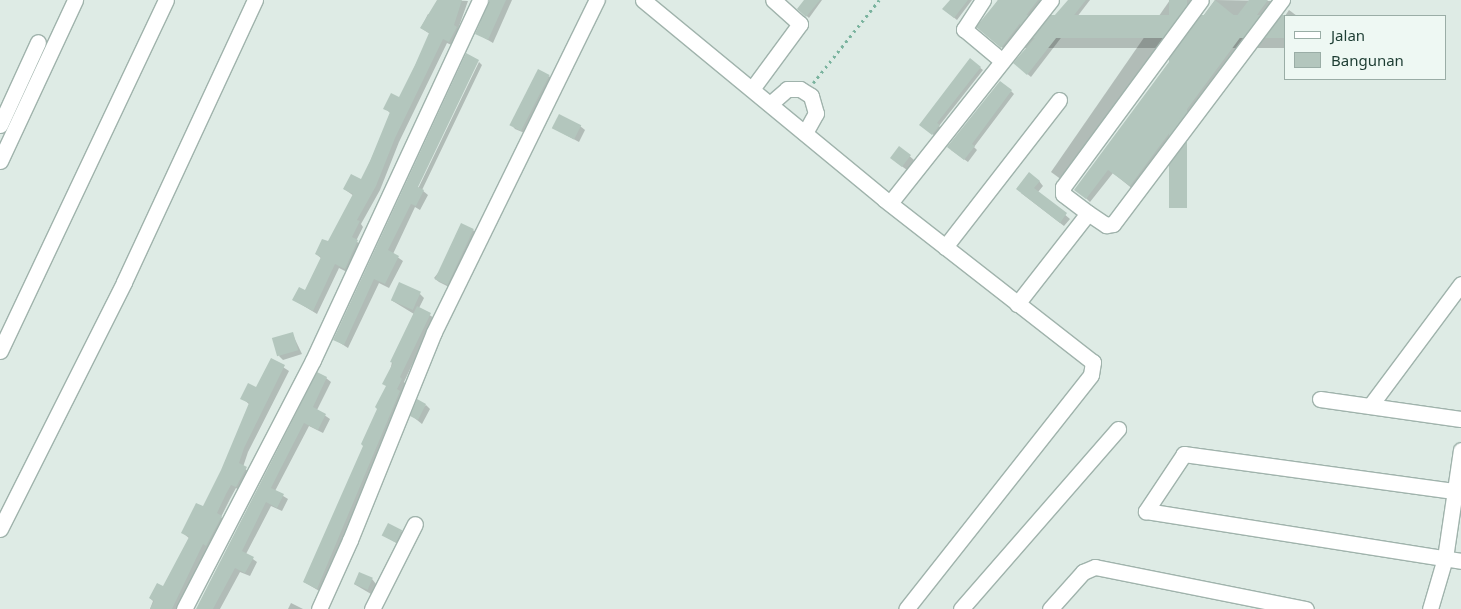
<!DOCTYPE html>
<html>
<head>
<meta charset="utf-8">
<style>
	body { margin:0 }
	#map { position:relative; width:1461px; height:609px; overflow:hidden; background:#deebe5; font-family:"Noto Sans",sans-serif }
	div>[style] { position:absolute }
	.shadow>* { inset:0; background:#0003; transform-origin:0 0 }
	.building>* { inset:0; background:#b3c6bd; transform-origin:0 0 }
	.path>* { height:2.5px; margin-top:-1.25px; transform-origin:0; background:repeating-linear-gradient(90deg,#7ab39e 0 2.5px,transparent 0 6.5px) }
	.roads { filter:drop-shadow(1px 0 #a0b3ac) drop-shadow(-1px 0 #a0b3ac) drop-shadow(0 1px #a0b3ac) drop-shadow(0 -1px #a0b3ac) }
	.minor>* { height:15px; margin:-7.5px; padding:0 7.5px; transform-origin:7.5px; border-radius:7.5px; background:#fff }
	span { translate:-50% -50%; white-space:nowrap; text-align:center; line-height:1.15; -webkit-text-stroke:5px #eef8f3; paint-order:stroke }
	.legend { position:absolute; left:1284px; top:15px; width:162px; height:65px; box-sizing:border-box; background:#eef8f3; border:1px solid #9aada6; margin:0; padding:6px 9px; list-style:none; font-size:15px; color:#1d3d33 }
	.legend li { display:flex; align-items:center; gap:10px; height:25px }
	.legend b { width:25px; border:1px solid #9aada6 }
</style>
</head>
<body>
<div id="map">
	<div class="shadow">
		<div style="clip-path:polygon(447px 0,468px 1px,458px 29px,461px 32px,454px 46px,447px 43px,399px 142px,380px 190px,361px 224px,363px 227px,356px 241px,362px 246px,349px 273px,339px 268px,317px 314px,294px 300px,305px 291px,322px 259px,316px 254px,328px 243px,354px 196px,344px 189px,362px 180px,391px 114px,385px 108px,400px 98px,430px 34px,421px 28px,428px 14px,431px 15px)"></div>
		<div style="clip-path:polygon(491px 0,512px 0,493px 43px,476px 33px)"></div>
		<div style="clip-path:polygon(805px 0,822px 0,809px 18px,799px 9px)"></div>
		<div style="clip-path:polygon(951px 0,972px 0,957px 20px,947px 12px)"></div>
		<div style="clip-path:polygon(998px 0,1042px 0,1004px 49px,980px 29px)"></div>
		<div style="clip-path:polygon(1069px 0,1090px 0,1031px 77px,1018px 66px)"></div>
		<div style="clip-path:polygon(1170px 0,1194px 0,1062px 180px,1051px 172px)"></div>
		<div style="clip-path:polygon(1215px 0,1274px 1px,1134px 190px,1113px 173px,1090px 202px,1076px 189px)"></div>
		<div style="clip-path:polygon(1289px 10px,1297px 16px,1285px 16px)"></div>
		<div style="left:1285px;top:16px;width:32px;height:264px;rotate:90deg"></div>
		<div style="clip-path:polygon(970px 60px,983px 70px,939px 126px,941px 128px,935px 136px,923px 127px)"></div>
		<div style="clip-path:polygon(479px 62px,482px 65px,422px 190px,428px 195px,420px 210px,415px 207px,393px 254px,403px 261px,389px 288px,379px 283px,348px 348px,334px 339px,416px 193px)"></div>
		<div style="clip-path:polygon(549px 76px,553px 81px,527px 134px,515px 129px,511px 124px)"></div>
		<div style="clip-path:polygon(1011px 91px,1014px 94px,974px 147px,977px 150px,968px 162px,951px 150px)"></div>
		<div style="clip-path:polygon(580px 126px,585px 130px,579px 142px,553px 128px)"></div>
		<div style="clip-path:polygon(899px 147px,914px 160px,907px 170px,896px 162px)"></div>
		<div style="clip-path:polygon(1039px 181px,1043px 186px,1038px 192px,1070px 219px,1064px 226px,1021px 193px)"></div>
		<div style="clip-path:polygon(473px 230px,477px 234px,451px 288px,439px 282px,434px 278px)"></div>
		<div style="clip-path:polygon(420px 294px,424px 298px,419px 308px,434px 318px,404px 382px,406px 384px,321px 592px,304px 582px,365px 446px,387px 386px,392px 362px,414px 314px,391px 300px)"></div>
		<div style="clip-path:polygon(292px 333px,302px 354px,283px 360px,279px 356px)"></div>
		<div style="clip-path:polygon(272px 360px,289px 371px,248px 452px,243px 467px,250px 473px,241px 491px,236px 488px,230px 499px,221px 517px,225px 521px,198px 565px,178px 609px,150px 609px,153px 601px,150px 598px,164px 588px,190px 539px,183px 533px,203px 508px,222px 471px,250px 405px,242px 398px,257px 389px)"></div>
		<div style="clip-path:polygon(326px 378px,331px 382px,317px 410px,330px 419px,323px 433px,309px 426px,275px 491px,288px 499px,282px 511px,271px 506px,246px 554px,257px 562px,250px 576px,240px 572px,220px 609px,198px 609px)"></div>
		<div style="clip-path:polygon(426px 405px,430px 409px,422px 424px,412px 416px)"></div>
		<div style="clip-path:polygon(401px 531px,405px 535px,400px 545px,383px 535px)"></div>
		<div style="clip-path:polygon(372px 579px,376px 584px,371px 594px,354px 584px)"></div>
		<div style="clip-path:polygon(291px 603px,303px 609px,288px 609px)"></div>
	</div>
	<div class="building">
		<div style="clip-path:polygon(437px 0,462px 0,454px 25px,457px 27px,449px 42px,443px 39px,395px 138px,376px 186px,357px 220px,360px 221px,352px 237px,358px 240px,345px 269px,335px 264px,313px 311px,292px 300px,299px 287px,305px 290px,321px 257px,315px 254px,322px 239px,328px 241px,353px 194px,343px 189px,351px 174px,361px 179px,370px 161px,390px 112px,383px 109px,391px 93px,399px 97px,415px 65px,429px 33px,420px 28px)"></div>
		<div style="clip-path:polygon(490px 0,506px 0,488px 40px,475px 34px)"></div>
		<div style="clip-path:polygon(804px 0,820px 0,806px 17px,797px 9px)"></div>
		<div style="clip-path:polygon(950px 0,968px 0,954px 18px,942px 9px)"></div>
		<div style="clip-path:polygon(998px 0,1038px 0,1001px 48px,976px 27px)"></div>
		<div style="clip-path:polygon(1068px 0,1086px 0,1027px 75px,1013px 63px)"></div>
		<div style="left:1169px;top:0;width:18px;height:208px"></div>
		<div style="clip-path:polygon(1215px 0,1236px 17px,1249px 0,1268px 0,1130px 186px,1108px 170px,1086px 199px,1074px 190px)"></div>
		<div style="left:1285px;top:15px;width:23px;height:265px;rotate:90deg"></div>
		<div style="clip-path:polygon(466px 53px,479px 60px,418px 187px,424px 190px,416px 206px,411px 204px,388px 250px,399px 256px,385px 284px,374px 279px,344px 345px,333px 340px)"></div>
		<div style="clip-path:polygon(970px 58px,981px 67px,937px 123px,940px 125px,932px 135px,919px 125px)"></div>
		<div style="left:538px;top:69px;width:13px;height:63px;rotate:27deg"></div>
		<div style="clip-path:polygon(1000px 81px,1012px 90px,972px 144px,975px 146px,964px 160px,947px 147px)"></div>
		<div style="left:559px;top:114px;width:25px;height:16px;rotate:27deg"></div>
		<div style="left:899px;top:146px;width:15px;height:15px;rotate:37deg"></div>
		<div style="clip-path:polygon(1029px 172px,1040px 181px,1034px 188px,1067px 213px,1060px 223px,1016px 189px)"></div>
		<div style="left:461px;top:223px;width:14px;height:62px;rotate:25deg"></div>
		<div style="left:399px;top:282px;width:24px;height:20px;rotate:24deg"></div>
		<div style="clip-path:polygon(417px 306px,431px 313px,400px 377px,402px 379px,397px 389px,400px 391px,317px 589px,303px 582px,363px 446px,361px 444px,377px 409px,375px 407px,386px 386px,382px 384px,393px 363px,390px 362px)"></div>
		<div style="left:293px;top:332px;width:19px;height:22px;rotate:74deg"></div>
		<div style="clip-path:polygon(271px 358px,285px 365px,244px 448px,239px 463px,247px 467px,236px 487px,231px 485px,226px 494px,217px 513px,222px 516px,206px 546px,203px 544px,172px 609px,150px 609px,154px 601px,149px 598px,157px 583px,163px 586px,189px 537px,181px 533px,196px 503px,203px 506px,221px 470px,249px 403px,240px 399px,248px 383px,256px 387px)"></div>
		<div style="clip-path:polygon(317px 372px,327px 377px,313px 407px,326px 414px,318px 430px,304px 423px,282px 466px,271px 488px,284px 494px,277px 508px,266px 502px,242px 551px,254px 557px,245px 573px,235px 568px,213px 609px,196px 609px)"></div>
		<div style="clip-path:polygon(417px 399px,426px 404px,418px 420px,410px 416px)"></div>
		<div style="left:388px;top:523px;width:16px;height:14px;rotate:27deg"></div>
		<div style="left:359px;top:572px;width:15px;height:13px;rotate:23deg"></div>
	</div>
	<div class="path">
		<div style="left:813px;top:83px;width:106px;rotate:-51.5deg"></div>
	</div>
	<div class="roads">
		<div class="minor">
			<div style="left:643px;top:0;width:313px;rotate:39.5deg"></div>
			<div style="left:884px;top:199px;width:265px;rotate:38deg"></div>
			<div style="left:1093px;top:362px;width:13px;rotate:99deg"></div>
			<div style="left:1091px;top:375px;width:298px;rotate:128.3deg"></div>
			<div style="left:983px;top:0;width:35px;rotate:123deg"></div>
			<div style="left:964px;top:29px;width:48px;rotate:40deg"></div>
			<div style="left:752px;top:89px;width:81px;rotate:-53.6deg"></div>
			<div style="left:800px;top:24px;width:36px;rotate:-138deg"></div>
			<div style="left:770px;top:104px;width:23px;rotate:-41deg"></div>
			<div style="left:787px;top:89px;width:13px"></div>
			<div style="left:800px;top:89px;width:13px;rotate:32deg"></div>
			<div style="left:811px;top:96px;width:18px;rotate:74deg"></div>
			<div style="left:816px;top:113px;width:23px;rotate:119deg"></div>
			<div style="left:0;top:125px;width:91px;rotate:-65.4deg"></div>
			<div style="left:0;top:161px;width:178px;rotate:-65deg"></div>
			<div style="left:890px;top:203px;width:259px;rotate:-51.6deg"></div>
			<div style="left:1088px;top:213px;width:22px;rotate:34deg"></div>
			<div style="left:1106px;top:225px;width:7px;rotate:-8deg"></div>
			<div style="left:1113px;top:224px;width:281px;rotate:-53deg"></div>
			<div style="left:945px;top:247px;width:186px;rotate:-52.2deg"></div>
			<div style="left:1017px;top:304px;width:115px;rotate:-52deg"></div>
			<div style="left:1088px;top:213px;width:31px;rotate:-143deg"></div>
			<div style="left:1063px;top:194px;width:7px;rotate:-90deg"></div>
			<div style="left:1063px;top:187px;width:232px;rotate:-53.6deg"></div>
			<div style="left:0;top:351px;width:388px;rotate:-64.7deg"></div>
			<div style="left:1320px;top:399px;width:142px;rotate:8.1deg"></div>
			<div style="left:1370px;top:406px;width:152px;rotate:-53.3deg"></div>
			<div style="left:1461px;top:492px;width:280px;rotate:-172.2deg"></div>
			<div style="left:1184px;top:454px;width:69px;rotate:123.7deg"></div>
			<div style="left:1146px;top:511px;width:319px;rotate:9deg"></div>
			<div style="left:0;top:529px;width:276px;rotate:-63.3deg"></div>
			<div style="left:124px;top:282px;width:311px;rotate:-65.1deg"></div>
			<div style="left:184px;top:609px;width:280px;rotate:-62.6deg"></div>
			<div style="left:313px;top:360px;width:397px;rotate:-65.1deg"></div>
			<div style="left:319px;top:609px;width:76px;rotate:-65.8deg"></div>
			<div style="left:350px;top:540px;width:224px;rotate:-68deg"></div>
			<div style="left:434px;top:332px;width:370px;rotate:-63.9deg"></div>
			<div style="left:372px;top:609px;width:95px;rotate:-63.2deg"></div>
			<div style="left:961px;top:609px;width:239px;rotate:-48.9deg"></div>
			<div style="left:1050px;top:609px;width:50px;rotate:-48.3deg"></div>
			<div style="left:1083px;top:572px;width:13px;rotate:-23deg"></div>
			<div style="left:1095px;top:567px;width:215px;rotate:11.3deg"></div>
			<div style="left:1430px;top:609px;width:53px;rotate:-73.6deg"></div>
			<div style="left:1445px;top:558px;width:109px;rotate:-81.6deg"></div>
		</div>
	</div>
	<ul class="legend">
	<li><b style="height:6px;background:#fff"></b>Jalan</li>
	<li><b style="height:14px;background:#b3c6bd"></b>Bangunan</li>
	</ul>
</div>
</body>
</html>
